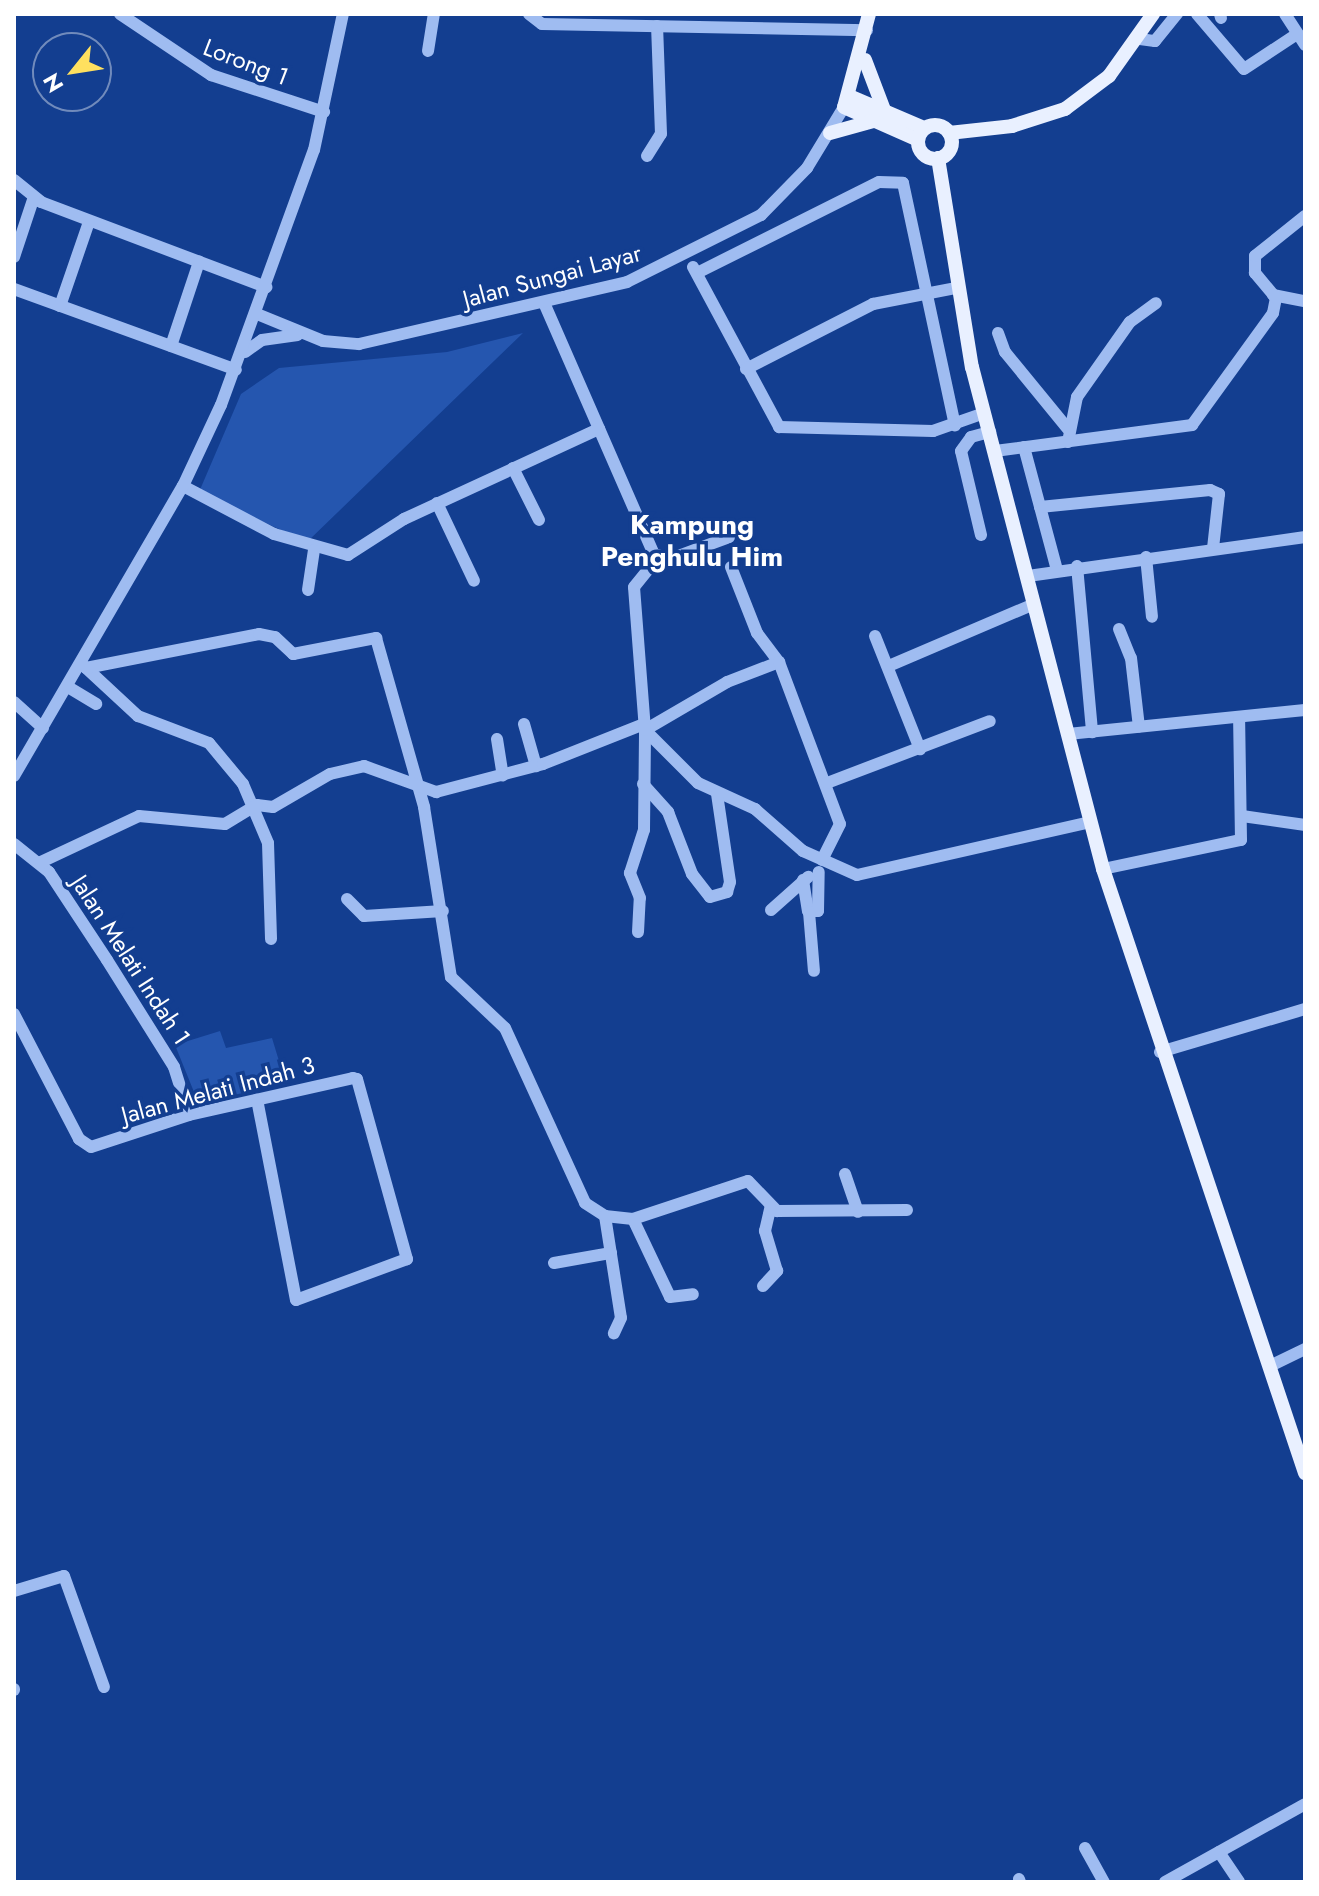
<!DOCTYPE html>
<html>
<head>
<meta charset="utf-8">
<style>
	body { margin:0 }
	#map { position:relative; width:1319px; height:1896px; overflow:hidden; background:#133e90; font-family:Jost,sans-serif }
	div>[style] { position:absolute }
	.green>* { inset:0; background:#2556af }
	.minor>* { height:12px; margin:-6px; padding:0 6px; transform-origin:6px; border-radius:6px; background:#9fbcf1 }
	.major>* { height:14px; margin:-7px; padding:0 7px; transform-origin:7px; border-radius:7px; background:#e9f0ff }
	.major>.ring { margin:-7px; padding:0; box-sizing:content-box; background:none; border:14px solid #e9f0ff; border-radius:50% }
	span { translate:-50% -50%; white-space:nowrap; text-align:center; line-height:1.15; -webkit-text-stroke:7px #133e90; paint-order:stroke }
	.street-label { font-size:24px; color:#fff }
	.quarter-label { font-size:28px; color:#fff; font-weight:700 }
	.frame { position:absolute; inset:0; border:16px solid #fff; pointer-events:none }
	.north { position:absolute; left:32px; top:32px; width:80px; height:80px; box-sizing:border-box; background:#133e90; border:2px solid #718bbc; border-radius:50%; rotate:240deg; font-size:22px; font-weight:700; line-height:32px; text-align:center; color:#fff }
	.north::after { content:''; display:block; margin:auto; width:28px; height:36px; background:#ffe05f; clip-path:polygon(50% 0,100% 100%,50% 72%,0 100%) }
</style>
</head>
<body>
<div id="map">
	<div class="green">
		<div style="clip-path:polygon(523px 333px,307px 542px,199px 492px,241px 394px,279px 368px,447px 352px)"></div>
		<div style="clip-path:polygon(220px 1031px,226px 1048px,272px 1038px,286px 1084px,214px 1099px,194px 1092px,175px 1045px)"></div>
	</div>
	<div class="minor">
		<div style="left:120px;top:14px;width:110px;rotate:33.8deg"></div>
		<div style="left:211px;top:75px;width:119px;rotate:18.1deg"></div>
		<div style="left:529px;top:14px;width:16px;rotate:38deg"></div>
		<div style="left:542px;top:24px;width:325px;rotate:1.1deg"></div>
		<div style="left:1197px;top:14px;width:72px;rotate:49.5deg"></div>
		<div style="left:1244px;top:69px;width:64px;rotate:-33.4deg"></div>
		<div style="left:1220px;top:14px;width:4px;rotate:76deg"></div>
		<div style="left:1285px;top:14px;width:37px;rotate:57deg"></div>
		<div style="left:1140px;top:39px;width:15px;rotate:8deg"></div>
		<div style="left:1155px;top:41px;width:35px;rotate:-51deg"></div>
		<div style="left:428px;top:51px;width:37px;rotate:-81deg"></div>
		<div style="left:647px;top:156px;width:26px;rotate:-58deg"></div>
		<div style="left:661px;top:134px;width:108px;rotate:-92.1deg"></div>
		<div style="left:14px;top:180px;width:35px;rotate:39deg"></div>
		<div style="left:41px;top:202px;width:241px;rotate:20.7deg"></div>
		<div style="left:14px;top:257px;width:63px;rotate:-71.6deg"></div>
		<div style="left:693px;top:267px;width:182px;rotate:61.7deg"></div>
		<div style="left:779px;top:427px;width:154px;rotate:1.5deg"></div>
		<div style="left:933px;top:431px;width:54px;rotate:-19.4deg"></div>
		<div style="left:697px;top:273px;width:203px;rotate:-26.6deg"></div>
		<div style="left:879px;top:182px;width:24px;rotate:2deg"></div>
		<div style="left:903px;top:183px;width:248px;rotate:77.9deg"></div>
		<div style="left:14px;top:289px;width:236px;rotate:20deg"></div>
		<div style="left:1273px;top:295px;width:33px;rotate:11deg"></div>
		<div style="left:545px;top:305px;width:272px;rotate:66.4deg"></div>
		<div style="left:654px;top:554px;width:17px;rotate:17deg"></div>
		<div style="left:670px;top:559px;width:63px;rotate:-20.4deg"></div>
		<div style="left:60px;top:306px;width:89px;rotate:-71deg"></div>
		<div style="left:257px;top:314px;width:71px;rotate:22.2deg"></div>
		<div style="left:323px;top:341px;width:36px;rotate:5deg"></div>
		<div style="left:359px;top:344px;width:275px;rotate:-13deg"></div>
		<div style="left:627px;top:282px;width:150px;rotate:-26.6deg"></div>
		<div style="left:761px;top:215px;width:66px;rotate:-45.6deg"></div>
		<div style="left:807px;top:168px;width:71px;rotate:-58.8deg"></div>
		<div style="left:998px;top:333px;width:20px;rotate:70deg"></div>
		<div style="left:1005px;top:352px;width:99px;rotate:50.7deg"></div>
		<div style="left:171px;top:346px;width:89px;rotate:-71.6deg"></div>
		<div style="left:245px;top:352px;width:21px;rotate:-35deg"></div>
		<div style="left:262px;top:340px;width:36px;rotate:-8deg"></div>
		<div style="left:746px;top:369px;width:143px;rotate:-27.1deg"></div>
		<div style="left:873px;top:304px;width:85px;rotate:-10.9deg"></div>
		<div style="left:1068px;top:442px;width:46px;rotate:-78.7deg"></div>
		<div style="left:1077px;top:397px;width:92px;rotate:-54.8deg"></div>
		<div style="left:1130px;top:322px;width:32px;rotate:-36deg"></div>
		<div style="left:1024px;top:447px;width:127px;rotate:75deg"></div>
		<div style="left:995px;top:451px;width:199px;rotate:-7.5deg"></div>
		<div style="left:1192px;top:425px;width:138px;rotate:-54.1deg"></div>
		<div style="left:1273px;top:313px;width:15px;rotate:-79deg"></div>
		<div style="left:1276px;top:298px;width:33px;rotate:-130deg"></div>
		<div style="left:1255px;top:273px;width:17px;rotate:-90deg"></div>
		<div style="left:1255px;top:256px;width:64px;rotate:-38.7deg"></div>
		<div style="left:513px;top:468px;width:58px;rotate:63.4deg"></div>
		<div style="left:183px;top:486px;width:103px;rotate:27.8deg"></div>
		<div style="left:274px;top:534px;width:77px;rotate:15.8deg"></div>
		<div style="left:348px;top:555px;width:67px;rotate:-32.7deg"></div>
		<div style="left:404px;top:519px;width:215px;rotate:-24.8deg"></div>
		<div style="left:437px;top:503px;width:86px;rotate:64.6deg"></div>
		<div style="left:1040px;top:507px;width:171px;rotate:-5.7deg"></div>
		<div style="left:1210px;top:490px;width:10px;rotate:24deg"></div>
		<div style="left:1219px;top:494px;width:54px;rotate:96.3deg"></div>
		<div style="left:981px;top:535px;width:86px;rotate:-103.4deg"></div>
		<div style="left:961px;top:451px;width:17px;rotate:-54deg"></div>
		<div style="left:971px;top:437px;width:20px;rotate:-15deg"></div>
		<div style="left:1146px;top:557px;width:60px;rotate:84.3deg"></div>
		<div style="left:1077px;top:566px;width:167px;rotate:84.8deg"></div>
		<div style="left:731px;top:567px;width:71px;rotate:68.5deg"></div>
		<div style="left:757px;top:633px;width:36px;rotate:53deg"></div>
		<div style="left:1028px;top:576px;width:280px;rotate:-8deg"></div>
		<div style="left:308px;top:590px;width:40px;rotate:-81.5deg"></div>
		<div style="left:1119px;top:629px;width:31px;rotate:68deg"></div>
		<div style="left:1131px;top:658px;width:69px;rotate:83.4deg"></div>
		<div style="left:875px;top:636px;width:122px;rotate:68.3deg"></div>
		<div style="left:891px;top:665px;width:155px;rotate:-23.1deg"></div>
		<div style="left:84px;top:666px;width:74px;rotate:42.8deg"></div>
		<div style="left:138px;top:716px;width:76px;rotate:20.8deg"></div>
		<div style="left:209px;top:743px;width:53px;rotate:50.3deg"></div>
		<div style="left:243px;top:784px;width:64px;rotate:67deg"></div>
		<div style="left:268px;top:843px;width:96px;rotate:88.2deg"></div>
		<div style="left:86px;top:668px;width:176px;rotate:-11.1deg"></div>
		<div style="left:259px;top:634px;width:16px;rotate:11deg"></div>
		<div style="left:275px;top:637px;width:25px;rotate:43deg"></div>
		<div style="left:293px;top:654px;width:85px;rotate:-10.9deg"></div>
		<div style="left:376px;top:638px;width:176px;rotate:74.1deg"></div>
		<div style="left:424px;top:807px;width:172px;rotate:81deg"></div>
		<div style="left:451px;top:977px;width:74px;rotate:43.4deg"></div>
		<div style="left:505px;top:1028px;width:192px;rotate:65.4deg"></div>
		<div style="left:585px;top:1203px;width:24px;rotate:33deg"></div>
		<div style="left:605px;top:1216px;width:28px;rotate:6deg"></div>
		<div style="left:633px;top:1219px;width:121px;rotate:-18.3deg"></div>
		<div style="left:748px;top:1181px;width:42px;rotate:46deg"></div>
		<div style="left:777px;top:1211px;width:130px;rotate:-0.4deg"></div>
		<div style="left:68px;top:687px;width:33px;rotate:31deg"></div>
		<div style="left:14px;top:702px;width:39px;rotate:42deg"></div>
		<div style="left:524px;top:724px;width:44px;rotate:74.1deg"></div>
		<div style="left:645px;top:730px;width:75px;rotate:45deg"></div>
		<div style="left:698px;top:783px;width:63px;rotate:24.5deg"></div>
		<div style="left:755px;top:809px;width:64px;rotate:41.2deg"></div>
		<div style="left:803px;top:851px;width:59px;rotate:24deg"></div>
		<div style="left:857px;top:875px;width:240px;rotate:-12.8deg"></div>
		<div style="left:645px;top:730px;width:95px;rotate:-30.3deg"></div>
		<div style="left:727px;top:682px;width:56px;rotate:-21deg"></div>
		<div style="left:779px;top:662px;width:173px;rotate:69.4deg"></div>
		<div style="left:840px;top:824px;width:40px;rotate:116.6deg"></div>
		<div style="left:1068px;top:734px;width:238px;rotate:-5.8deg"></div>
		<div style="left:497px;top:739px;width:37px;rotate:81deg"></div>
		<div style="left:14px;top:776px;width:336px;rotate:-59.8deg"></div>
		<div style="left:183px;top:486px;width:89px;rotate:-64.9deg"></div>
		<div style="left:221px;top:405px;width:271px;rotate:-70deg"></div>
		<div style="left:314px;top:150px;width:139px;rotate:-78deg"></div>
		<div style="left:827px;top:783px;width:174px;rotate:-20.8deg"></div>
		<div style="left:643px;top:784px;width:38px;rotate:48deg"></div>
		<div style="left:668px;top:812px;width:66px;rotate:68.8deg"></div>
		<div style="left:692px;top:874px;width:29px;rotate:52deg"></div>
		<div style="left:710px;top:897px;width:18px;rotate:-16deg"></div>
		<div style="left:727px;top:892px;width:10px;rotate:-73deg"></div>
		<div style="left:730px;top:882px;width:89px;rotate:-98.4deg"></div>
		<div style="left:257px;top:805px;width:16px;rotate:7deg"></div>
		<div style="left:273px;top:807px;width:66px;rotate:-30.1deg"></div>
		<div style="left:330px;top:774px;width:35px;rotate:-13deg"></div>
		<div style="left:364px;top:766px;width:77px;rotate:19.9deg"></div>
		<div style="left:436px;top:792px;width:111px;rotate:-14.7deg"></div>
		<div style="left:543px;top:764px;width:109px;rotate:-21.6deg"></div>
		<div style="left:1242px;top:816px;width:64px;rotate:8.1deg"></div>
		<div style="left:14px;top:844px;width:45px;rotate:38.7deg"></div>
		<div style="left:49px;top:872px;width:105px;rotate:56.6deg"></div>
		<div style="left:107px;top:960px;width:126px;rotate:57.9deg"></div>
		<div style="left:174px;top:1067px;width:50px;rotate:72.6deg"></div>
		<div style="left:41px;top:862px;width:108px;rotate:-25.1deg"></div>
		<div style="left:139px;top:816px;width:86px;rotate:5.3deg"></div>
		<div style="left:225px;top:824px;width:37px;rotate:-31deg"></div>
		<div style="left:1103px;top:869px;width:141px;rotate:-11.9deg"></div>
		<div style="left:1241px;top:840px;width:123px;rotate:-90.9deg"></div>
		<div style="left:803px;top:880px;width:31px;rotate:81deg"></div>
		<div style="left:808px;top:911px;width:10px"></div>
		<div style="left:818px;top:911px;width:39px;rotate:-89deg"></div>
		<div style="left:347px;top:899px;width:24px;rotate:45deg"></div>
		<div style="left:364px;top:916px;width:79px;rotate:-3.6deg"></div>
		<div style="left:771px;top:910px;width:50px;rotate:-41.7deg"></div>
		<div style="left:809px;top:912px;width:59px;rotate:85.2deg"></div>
		<div style="left:638px;top:932px;width:34px;rotate:-87deg"></div>
		<div style="left:640px;top:898px;width:27px;rotate:-112deg"></div>
		<div style="left:630px;top:873px;width:45px;rotate:-72deg"></div>
		<div style="left:644px;top:830px;width:100px;rotate:-89.4deg"></div>
		<div style="left:645px;top:730px;width:143px;rotate:-94.4deg"></div>
		<div style="left:634px;top:587px;width:38px;rotate:-51deg"></div>
		<div style="left:14px;top:1014px;width:141px;rotate:62.5deg"></div>
		<div style="left:79px;top:1139px;width:14px;rotate:34deg"></div>
		<div style="left:91px;top:1147px;width:103px;rotate:-18.1deg"></div>
		<div style="left:189px;top:1115px;width:168px;rotate:-12.7deg"></div>
		<div style="left:353px;top:1078px;width:4px;rotate:14deg"></div>
		<div style="left:357px;top:1079px;width:187px;rotate:74.5deg"></div>
		<div style="left:407px;top:1259px;width:118px;rotate:159.7deg"></div>
		<div style="left:296px;top:1300px;width:204px;rotate:-101deg"></div>
		<div style="left:1160px;top:1052px;width:151px;rotate:-16.5deg"></div>
		<div style="left:845px;top:1174px;width:40px;rotate:71.1deg"></div>
		<div style="left:605px;top:1216px;width:103px;rotate:81.1deg"></div>
		<div style="left:621px;top:1318px;width:17px;rotate:115deg"></div>
		<div style="left:633px;top:1219px;width:86px;rotate:64.6deg"></div>
		<div style="left:670px;top:1297px;width:23px;rotate:-7deg"></div>
		<div style="left:554px;top:1263px;width:58px;rotate:-10deg"></div>
		<div style="left:763px;top:1286px;width:21px;rotate:-47deg"></div>
		<div style="left:777px;top:1271px;width:42px;rotate:-106.7deg"></div>
		<div style="left:765px;top:1231px;width:23px;rotate:-77deg"></div>
		<div style="left:1272px;top:1365px;width:37px;rotate:-26deg"></div>
		<div style="left:14px;top:1591px;width:52px;rotate:-16.7deg"></div>
		<div style="left:64px;top:1576px;width:118px;rotate:70.2deg"></div>
		<div style="left:14px;top:1689px;width:1px;rotate:90deg"></div>
		<div style="left:1085px;top:1848px;width:39px;rotate:61deg"></div>
		<div style="left:1219px;top:1852px;width:36px;rotate:56deg"></div>
		<div style="left:1019px;top:1879px;width:3px;rotate:72deg"></div>
		<div style="left:1165px;top:1882px;width:160px;rotate:-29.1deg"></div>
	</div>
	<div class="major">
		<div style="left:869px;top:14px;width:96px;rotate:105deg"></div>
		<div style="left:844px;top:107px;width:81px;rotate:24deg"></div>
		<div style="left:865px;top:60px;width:53px;rotate:69.2deg"></div>
		<div style="left:849px;top:96px;width:82px;rotate:23.1deg"></div>
		<div class="ring" style="left:918px;top:125px;width:20px;height:20px"></div>
		<div style="left:830px;top:133px;width:45px;rotate:-15.6deg"></div>
		<div style="left:949px;top:133px;width:63px;rotate:-6.3deg"></div>
		<div style="left:1012px;top:126px;width:56px;rotate:-17.8deg"></div>
		<div style="left:1065px;top:109px;width:55px;rotate:-36.9deg"></div>
		<div style="left:1109px;top:76px;width:76px;rotate:-54.6deg"></div>
		<div style="left:938px;top:158px;width:212px;rotate:80.8deg"></div>
		<div style="left:972px;top:367px;width:519px;rotate:75.37deg"></div>
		<div style="left:1103px;top:869px;width:637px;rotate:71.51deg"></div>
	</div>
	<div class="street-label">
		<span style="left:246px;top:62px;rotate:21deg">Lorong 1</span>
		<span style="left:552px;top:276px;rotate:-15deg">Jalan Sungai Layar</span>
		<span style="left:131px;top:960px;rotate:57deg">Jalan Melati Indah 1</span>
		<span style="left:218px;top:1090px;rotate:-15deg">Jalan Melati Indah 3</span>
	</div>
	<div class="quarter-label">
		<span style="left:692px;top:541px">Kampung<br>Penghulu Him</span>
	</div>
	<div class="frame"></div>
	<div class="north">N</div>
</div>
</body>
</html>
